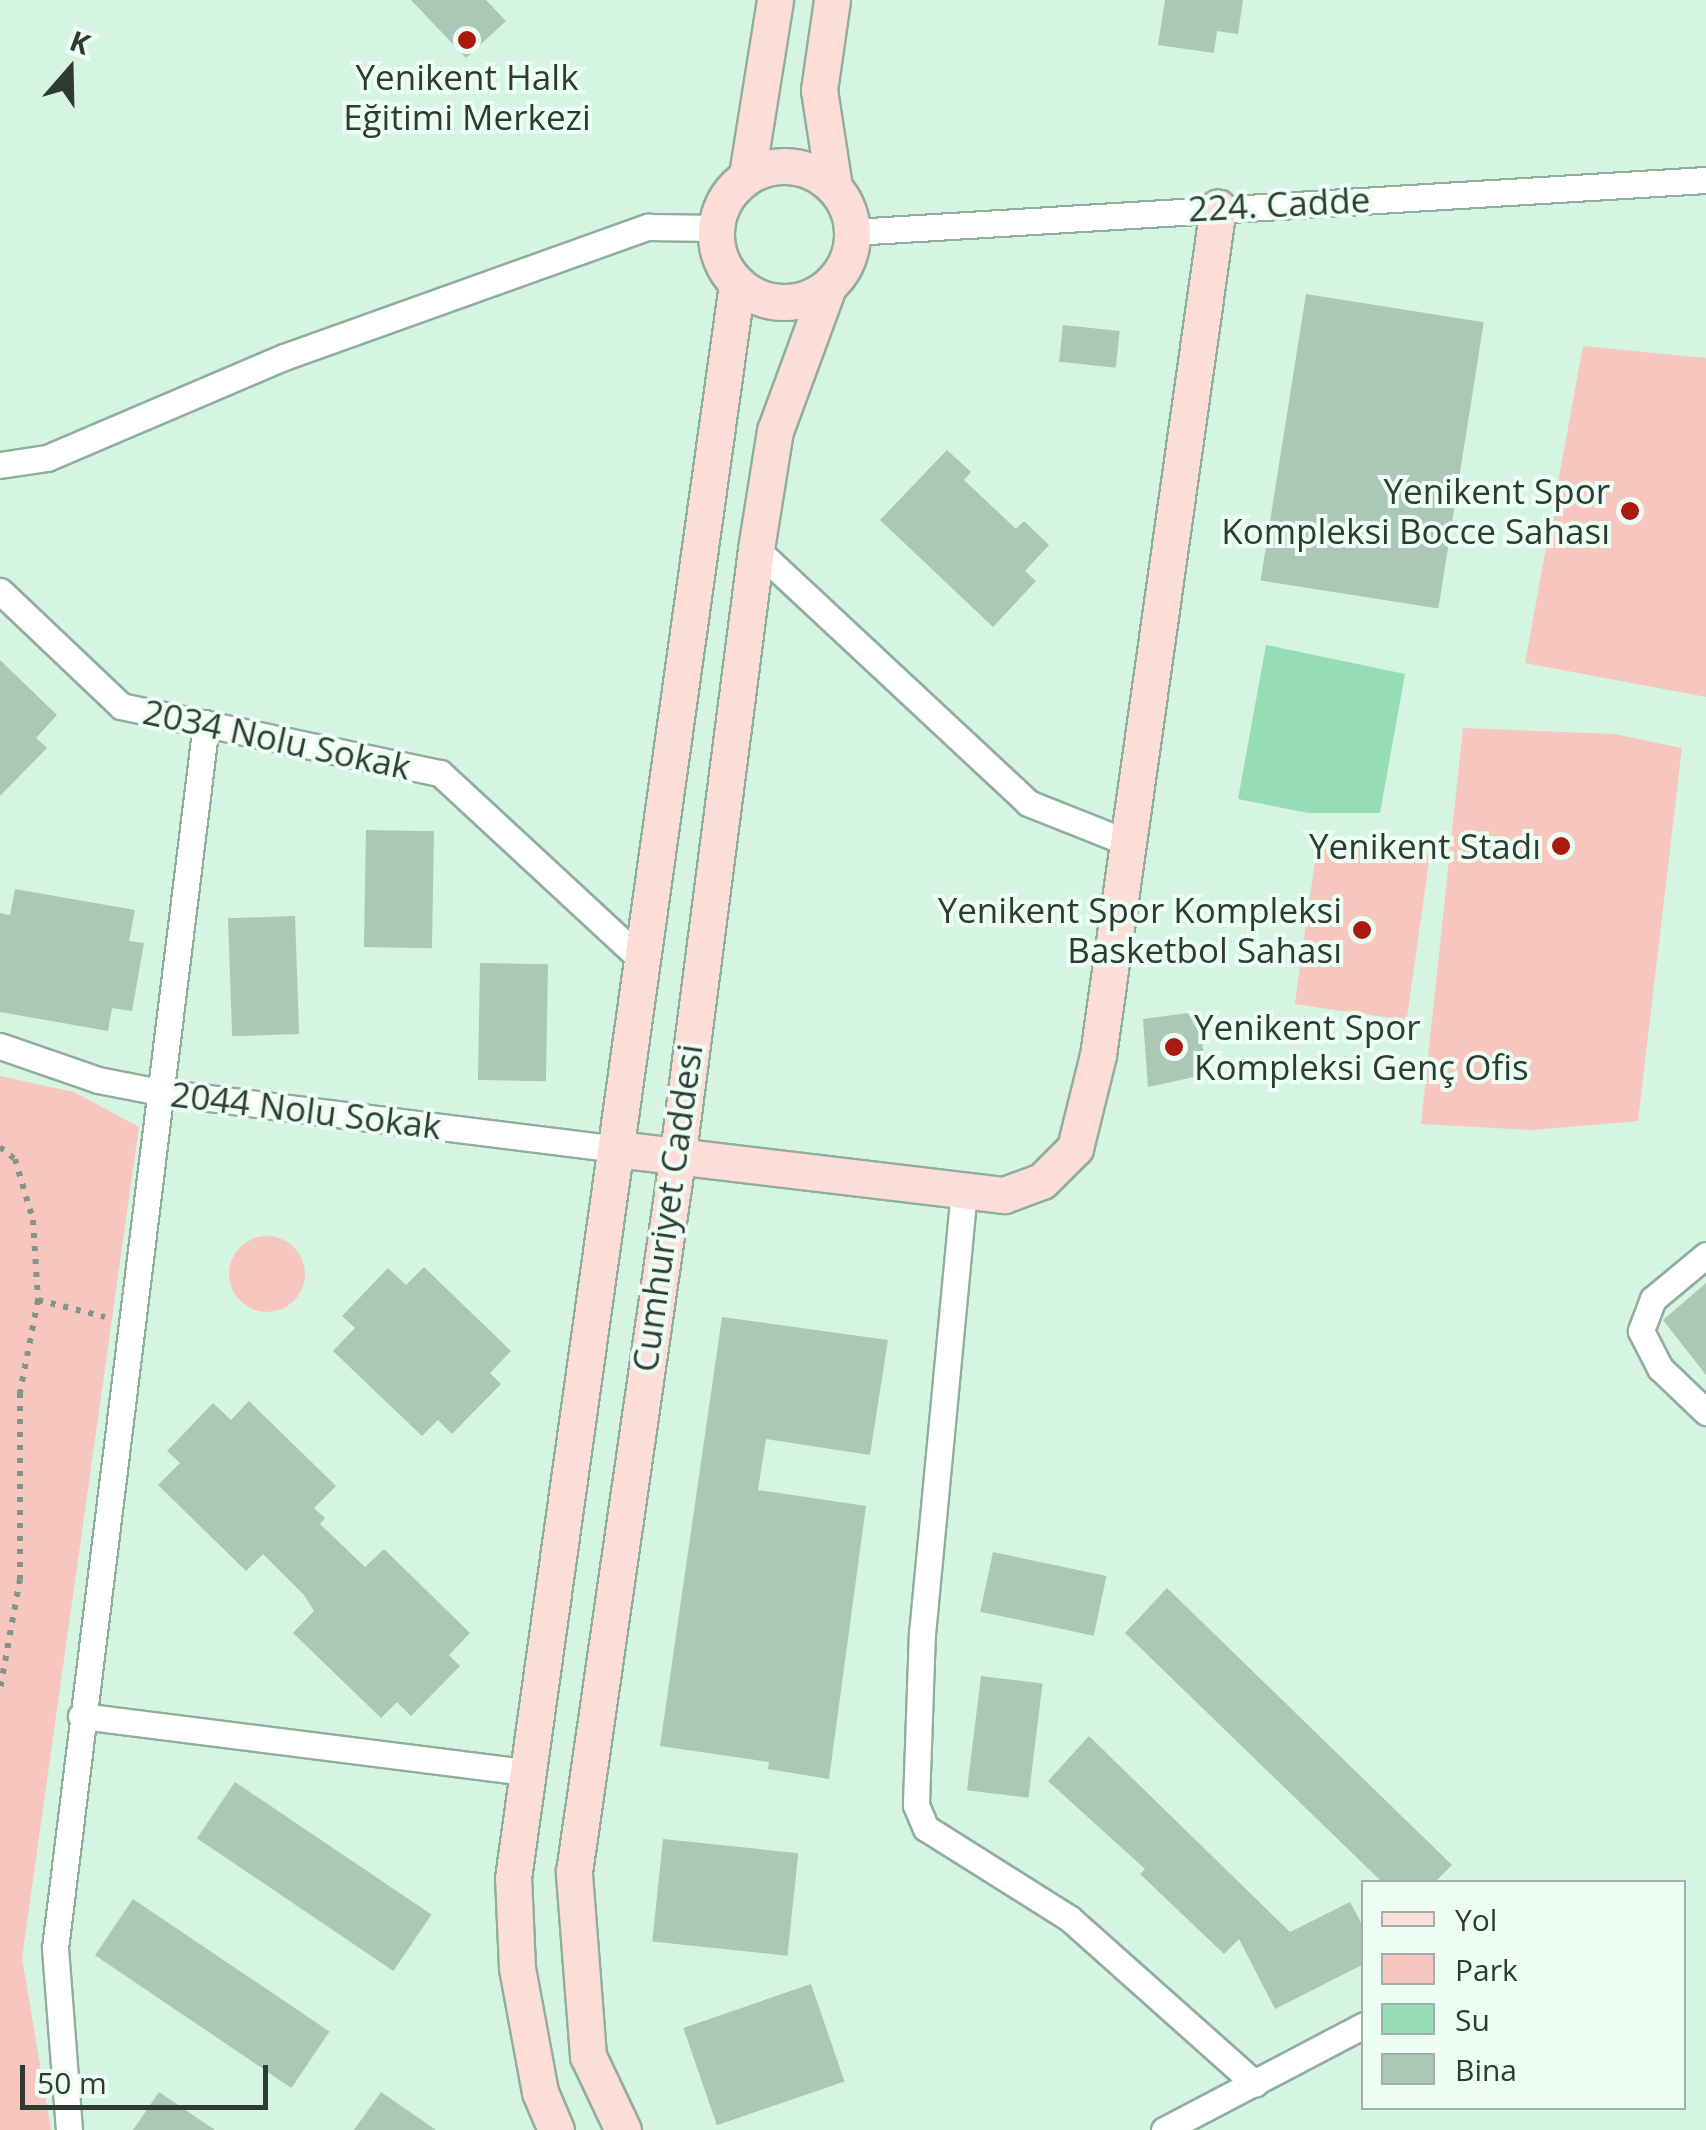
<!DOCTYPE html>
<html>
<head>
<meta charset="utf-8">
<style>
	body { margin:0 }
	#map { position:relative; width:1706px; height:2130px; overflow:hidden; background:#d6f4e2; font-family:"Open Sans",sans-serif }
	div>[style] { position:absolute }
	.green>* { inset:0; background:#f7c7bf; transform-origin:0 0 }
	.round { border-radius:50% }
	.water>* { inset:0; background:#96ddb5 }
	.building>* { inset:0; background:#abc8b7; transform-origin:0 0 }
	.path>* { height:6px; margin-top:-3px; transform-origin:0; background:repeating-linear-gradient(90deg,#819589 0 5px,transparent 0 13px) }
	.roads { filter:drop-shadow(2px 0 #91ad9c) drop-shadow(-2px 0 #91ad9c) drop-shadow(0 2px #91ad9c) drop-shadow(0 -2px #91ad9c) }
	.street>* { height:25px; margin:-12.5px; padding:0 12.5px; transform-origin:12.5px; border-radius:12.5px; background:#fff }
	.secondary>* { height:35px; margin:-17.5px; padding:0 17.5px; transform-origin:17.5px; border-radius:17.5px; background:#fcddd8 }
	.secondary>.ring { margin:-17.5px; padding:0; box-sizing:content-box; background:none; border:35px solid #fcddd8; border-radius:50% }
	.dots>* { width:28px; height:28px; translate:-50% -50%; box-sizing:border-box; border:5px solid #ecfef3; border-radius:50% }
	span { translate:-50% -50%; white-space:nowrap; text-align:center; line-height:1.15; -webkit-text-stroke:8px #ecfef3; paint-order:stroke }
	.poi-label { font-size:35px; color:#2f3a33 }
	.right { translate:-100% -50%; text-align:right }
	.left { translate:0 -50%; text-align:left }
	.street-label { font-size:35px; color:#2f3a33 }
	.legend { position:absolute; left:1361px; top:1880px; width:325px; height:230px; box-sizing:border-box; background:#ecfef3; border:2px solid #a0b0a6; margin:0; padding:12px 18px; list-style:none; font-size:30px; color:#2f3a33 }
	.legend li { display:flex; align-items:center; gap:20px; height:50px }
	.legend b { width:50px; border:2px solid #a0b0a6 }
	.north { position:absolute; left:20px; top:20px; width:100px; height:100px; -webkit-text-stroke:8px #ecfef3; paint-order:stroke; rotate:20deg; font-size:28px; font-weight:700; line-height:40px; text-align:center; color:#2f3a33 }
	.north::after { content:''; display:block; margin:auto; width:35px; height:45px; background:#2f3a33; clip-path:polygon(50% 0,100% 100%,50% 72%,0 100%) }
	.scale { position:absolute; left:20px; top:2065px; width:248px; height:45px; box-sizing:border-box; border:5px solid #2f3a33; border-top:0; padding-left:12px; font-size:30px; line-height:35px; white-space:nowrap; color:#2f3a33; -webkit-text-stroke:8px #ecfef3; paint-order:stroke }
</style>
</head>
<body>
<div id="map">
	<div class="green">
		<div style="clip-path:polygon(1583px 346px,1706px 358px,1706px 697px,1525px 663px)"></div>
		<div style="clip-path:polygon(1463px 728px,1614px 734px,1682px 748px,1638px 1121px,1533px 1130px,1421px 1124px)"></div>
		<div style="left:1318px;top:839px;width:113px;height:167px;rotate:8deg"></div>
		<div style="clip-path:polygon(0 1076px,74px 1092px,139px 1127px,22px 1958px,51px 2130px,0 2130px)"></div>
		<div class="round" style="left:229px;top:1236px;width:76px;height:76px"></div>
	</div>
	<div class="water">
		<div style="clip-path:polygon(1266px 645px,1405px 674px,1380px 813px,1308px 813px,1238px 799px)"></div>
	</div>
	<div class="building">
		<div style="clip-path:polygon(411px 0,486px 0,506px 21px,466px 58px)"></div>
		<div style="clip-path:polygon(1165px 0,1243px 0,1238px 34px,1217px 31px,1214px 53px,1158px 45px)"></div>
		<div style="left:1306px;top:294px;width:180px;height:290px;rotate:9deg"></div>
		<div style="left:1063px;top:325px;width:57px;height:37px;rotate:6deg"></div>
		<div style="clip-path:polygon(947px 450px,971px 472px,964px 480px,1016px 529px,1024px 521px,1049px 545px,1025px 571px,1036px 581px,993px 627px,880px 520px)"></div>
		<div style="clip-path:polygon(0 660px,57px 715px,36px 738px,47px 748px,0 796px)"></div>
		<div style="left:366px;top:830px;width:68px;height:117px;rotate:1deg"></div>
		<div style="clip-path:polygon(15px 889px,135px 910px,129px 941px,144px 943px,132px 1011px,112px 1008px,108px 1031px,0 1012px,0 913px,10px 915px)"></div>
		<div style="left:295px;top:916px;width:118px;height:67px;rotate:88deg"></div>
		<div style="left:480px;top:963px;width:68px;height:117px;rotate:1deg"></div>
		<div style="clip-path:polygon(1196px 1012px,1208px 1074px,1148px 1087px,1143px 1019px)"></div>
		<div style="clip-path:polygon(424px 1267px,511px 1351px,490px 1373px,501px 1384px,452px 1434px,438px 1420px,422px 1436px,333px 1351px,355px 1328px,342px 1316px,388px 1268px,406px 1285px)"></div>
		<div style="clip-path:polygon(1706px 1283px,1706px 1375px,1663px 1320px)"></div>
		<div style="clip-path:polygon(722px 1317px,888px 1340px,870px 1455px,766px 1439px,758px 1490px,866px 1506px,829px 1779px,768px 1769px,769px 1762px,660px 1746px)"></div>
		<div style="clip-path:polygon(249px 1401px,336px 1486px,314px 1508px,325px 1518px,320px 1524px,365px 1567px,384px 1549px,470px 1633px,449px 1655px,460px 1666px,411px 1716px,397px 1702px,381px 1718px,293px 1633px,314px 1611px,304px 1595px,263px 1554px,246px 1571px,158px 1485px,180px 1463px,167px 1451px,213px 1403px,231px 1420px)"></div>
		<div style="left:993px;top:1552px;width:116px;height:61px;rotate:12deg"></div>
		<div style="clip-path:polygon(1167px 1588px,1452px 1865px,1435px 1882px,1382px 1882px,1125px 1633px)"></div>
		<div style="left:981px;top:1676px;width:62px;height:115px;rotate:7deg"></div>
		<div style="clip-path:polygon(1089px 1736px,1290px 1932px,1350px 1902px,1364px 1928px,1364px 1964px,1275px 2009px,1239px 1939px,1224px 1954px,1140px 1874px,1145px 1869px,1048px 1781px)"></div>
		<div style="left:235px;top:1782px;width:237px;height:68px;rotate:34deg"></div>
		<div style="left:663px;top:1839px;width:136px;height:103px;rotate:6deg"></div>
		<div style="left:133px;top:1899px;width:237px;height:68px;rotate:34deg"></div>
		<div style="left:811px;top:1984px;width:103px;height:135px;rotate:71deg"></div>
		<div style="clip-path:polygon(159px 2092px,215px 2130px,133px 2130px)"></div>
		<div style="clip-path:polygon(381px 2092px,436px 2130px,354px 2130px)"></div>
	</div>
	<div class="path">
		<div style="left:0;top:1147px;width:19px;rotate:39deg"></div>
		<div style="left:15px;top:1159px;width:64px;rotate:73.6deg"></div>
		<div style="left:33px;top:1220px;width:80px;rotate:86.4deg"></div>
		<div style="left:38px;top:1300px;width:95px;rotate:101deg"></div>
		<div style="left:20px;top:1393px;width:186px;rotate:90deg"></div>
		<div style="left:20px;top:1579px;width:112px;rotate:100.3deg"></div>
		<div style="left:38px;top:1300px;width:69px;rotate:14.2deg"></div>
	</div>
	<div class="roads">
		<div class="street">
			<div style="left:853px;top:232px;width:855px;rotate:-3.49deg"></div>
			<div style="left:0;top:465px;width:48px;rotate:-8.5deg"></div>
			<div style="left:47px;top:458px;width:258px;rotate:-23.1deg"></div>
			<div style="left:284px;top:357px;width:387px;rotate:-19.7deg"></div>
			<div style="left:648px;top:227px;width:67px;rotate:0.9deg"></div>
			<div style="left:756px;top:549px;width:372px;rotate:43deg"></div>
			<div style="left:1028px;top:803px;width:105px;rotate:21.7deg"></div>
			<div style="left:0;top:591px;width:167px;rotate:43.5deg"></div>
			<div style="left:121px;top:706px;width:326px;rotate:11.9deg"></div>
			<div style="left:440px;top:773px;width:280px;rotate:42.8deg"></div>
			<div style="left:0;top:1046px;width:104px;rotate:19.1deg"></div>
			<div style="left:98px;top:1080px;width:63px;rotate:11deg"></div>
			<div style="left:160px;top:1092px;width:461px;rotate:7.1deg"></div>
			<div style="left:964px;top:1190px;width:443px;rotate:95.4deg"></div>
			<div style="left:922px;top:1631px;width:174px;rotate:92deg"></div>
			<div style="left:916px;top:1805px;width:25px;rotate:67deg"></div>
			<div style="left:926px;top:1828px;width:169px;rotate:32.2deg"></div>
			<div style="left:1069px;top:1918px;width:249px;rotate:41.7deg"></div>
			<div style="left:1706px;top:1255px;width:69px;rotate:140.3deg"></div>
			<div style="left:1653px;top:1299px;width:34px;rotate:111deg"></div>
			<div style="left:1641px;top:1331px;width:42px;rotate:62.8deg"></div>
			<div style="left:1660px;top:1368px;width:64px;rotate:43.7deg"></div>
			<div style="left:81px;top:1716px;width:446px;rotate:7.2deg"></div>
			<div style="left:69px;top:2130px;width:183px;rotate:-94.4deg"></div>
			<div style="left:55px;top:1948px;width:1234px;rotate:-82.97deg"></div>
			<div style="left:1164px;top:2130px;width:226px;rotate:-27.7deg"></div>
		</div>
		<div class="secondary">
			<div style="left:832px;top:0;width:91px;rotate:98.2deg"></div>
			<div style="left:819px;top:90px;width:98px;rotate:81.2deg"></div>
			<div class="ring" style="left:716px;top:166px;width:101px;height:101px"></div>
			<div style="left:747px;top:175px;width:177px;rotate:-80.9deg"></div>
			<div style="left:617px;top:1149px;width:390px;rotate:6.8deg"></div>
			<div style="left:1004px;top:1195px;width:40px;rotate:-20.2deg"></div>
			<div style="left:1042px;top:1181px;width:47px;rotate:-45deg"></div>
			<div style="left:1075px;top:1148px;width:96px;rotate:-76.1deg"></div>
			<div style="left:1098px;top:1055px;width:856px;rotate:-81.95deg"></div>
			<div style="left:556px;top:2130px;width:41px;rotate:-112.8deg"></div>
			<div style="left:540px;top:2092px;width:126px;rotate:-100.5deg"></div>
			<div style="left:517px;top:1968px;width:90px;rotate:-92.5deg"></div>
			<div style="left:513px;top:1878px;width:1610px;rotate:-82deg"></div>
			<div style="left:623px;top:2130px;width:82px;rotate:-115.3deg"></div>
			<div style="left:588px;top:2056px;width:185px;rotate:-94.4deg"></div>
			<div style="left:574px;top:1872px;width:726px;rotate:-81.77deg"></div>
			<div style="left:678px;top:1153px;width:609px;rotate:-82.64deg"></div>
			<div style="left:756px;top:549px;width:120px;rotate:-80.9deg"></div>
			<div style="left:775px;top:431px;width:153px;rotate:-69.8deg"></div>
		</div>
	</div>
	<div class="dots">
		<div style="left:467px;top:40px;background:#ab1a12"></div>
		<div style="left:1630px;top:511px;background:#ab1a12"></div>
		<div style="left:1561px;top:846px;background:#ab1a12"></div>
		<div style="left:1362px;top:930px;background:#ab1a12"></div>
		<div style="left:1174px;top:1047px;background:#ab1a12"></div>
	</div>
	<div class="poi-label">
		<span style="left:467px;top:97px">Yenikent Halk<br>Eğitimi Merkezi</span>
		<span class="right" style="left:1610px;top:511px">Yenikent Spor<br>Kompleksi Bocce Sahası</span>
		<span class="right" style="left:1541px;top:846px">Yenikent Stadı</span>
		<span class="right" style="left:1342px;top:930px">Yenikent Spor Kompleksi<br>Basketbol Sahası</span>
		<span class="left" style="left:1194px;top:1047px">Yenikent Spor<br>Kompleksi Genç Ofis</span>
	</div>
	<div class="street-label">
		<span style="left:1279px;top:204px;rotate:-3deg">224. Cadde</span>
		<span style="left:277px;top:739px;rotate:12deg">2034 Nolu Sokak</span>
		<span style="left:306px;top:1110px;rotate:7deg">2044 Nolu Sokak</span>
		<span style="left:667px;top:1208px;rotate:-82deg">Cumhuriyet Caddesi</span>
	</div>
	<ul class="legend">
	<li><b style="height:12px;background:#fcddd8"></b>Yol</li>
	<li><b style="height:28px;background:#f7c7bf"></b>Park</li>
	<li><b style="height:28px;background:#96ddb5"></b>Su</li>
	<li><b style="height:28px;background:#abc8b7"></b>Bina</li>
	</ul>
	<div class="north">K</div>
	<div class="scale">50 m</div>
</div>
</body>
</html>
